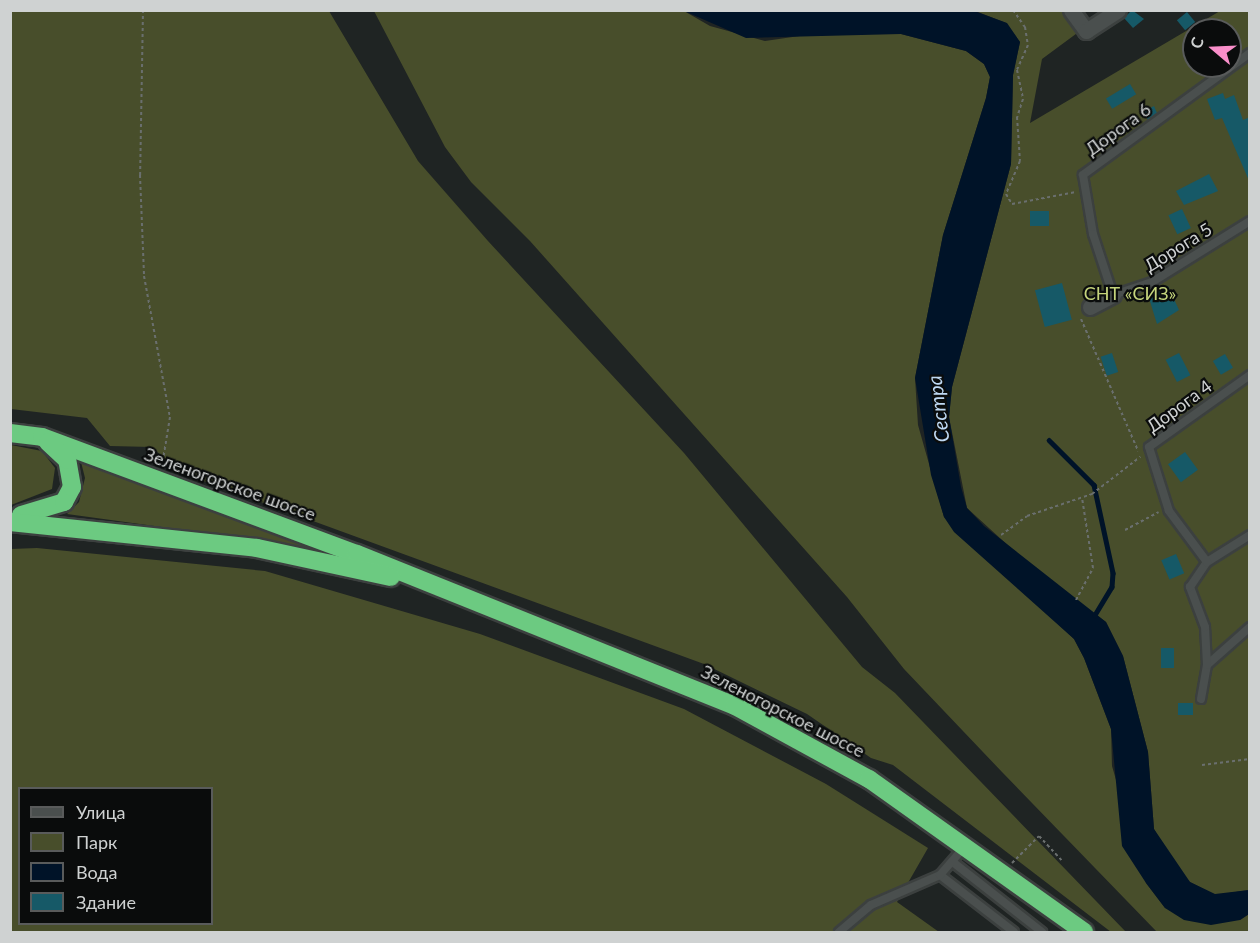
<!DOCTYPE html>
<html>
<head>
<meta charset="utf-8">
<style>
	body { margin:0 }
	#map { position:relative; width:1260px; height:943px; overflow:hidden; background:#1f2423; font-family:Lato,sans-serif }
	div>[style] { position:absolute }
	.green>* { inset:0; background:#484e2b }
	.water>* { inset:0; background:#001328 }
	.stream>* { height:4.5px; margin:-2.25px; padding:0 2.25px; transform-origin:2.25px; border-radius:2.25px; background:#001328 }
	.building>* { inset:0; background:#165967; transform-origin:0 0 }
	.path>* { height:2px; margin-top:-1px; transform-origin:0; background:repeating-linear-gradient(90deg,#6a6f6e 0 3px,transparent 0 6px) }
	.roads { filter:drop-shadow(2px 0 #3c403f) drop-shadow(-2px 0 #3c403f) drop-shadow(0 2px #3c403f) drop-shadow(0 -2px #3c403f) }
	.lane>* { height:8px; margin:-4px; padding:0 4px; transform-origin:4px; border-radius:4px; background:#4a4f4e }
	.street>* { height:15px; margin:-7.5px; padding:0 7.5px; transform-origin:7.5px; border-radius:7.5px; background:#4a4f4e }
	.highway>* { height:18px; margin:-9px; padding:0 9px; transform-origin:9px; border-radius:9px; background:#6cca81 }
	span { translate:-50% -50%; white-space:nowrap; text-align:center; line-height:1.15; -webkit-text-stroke:4.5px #0a0c0c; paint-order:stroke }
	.street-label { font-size:18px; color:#cfd2d2 }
	.park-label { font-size:18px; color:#c5d47c }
	.water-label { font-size:20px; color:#bed8f2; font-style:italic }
	.frame { position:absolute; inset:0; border:12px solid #cfd2d2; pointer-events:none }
	.legend { position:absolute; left:18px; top:787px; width:195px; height:138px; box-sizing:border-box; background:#0a0c0c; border:2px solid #595b5b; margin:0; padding:8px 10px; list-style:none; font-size:18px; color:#cfd2d2 }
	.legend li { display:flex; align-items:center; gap:12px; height:30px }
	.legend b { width:30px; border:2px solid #595b5b }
	.north { position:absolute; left:1182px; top:18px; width:60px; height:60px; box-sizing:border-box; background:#0a0c0c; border:2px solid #595b5b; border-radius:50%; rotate:289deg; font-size:16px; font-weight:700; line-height:24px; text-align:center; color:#cfd2d2 }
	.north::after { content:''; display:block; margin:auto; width:21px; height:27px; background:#f98fca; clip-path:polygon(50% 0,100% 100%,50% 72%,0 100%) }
</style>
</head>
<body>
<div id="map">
	<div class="green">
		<div style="clip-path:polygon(10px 11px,329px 11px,418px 161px,488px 241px,684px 453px,862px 667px,895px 693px,1126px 932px,1111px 932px,893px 765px,871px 758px,807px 714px,704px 664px,179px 472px,152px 447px,110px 446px,87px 418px,11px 409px)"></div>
		<div style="clip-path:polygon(374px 11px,684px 11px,710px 26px,765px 41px,820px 33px,901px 34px,966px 51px,984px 64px,990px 77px,986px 98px,943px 235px,915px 378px,918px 425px,944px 517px,1074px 639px,1084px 658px,1111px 729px,1112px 766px,1146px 883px,1165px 908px,1240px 920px,1249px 914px,1249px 932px,1157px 932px,1002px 772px,904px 669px,847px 597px,530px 241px,471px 182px,445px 147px)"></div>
		<div style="clip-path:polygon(773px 11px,891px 11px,859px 14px)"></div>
		<div style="clip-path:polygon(evenodd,925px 11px,1071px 11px,1084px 28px,1042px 59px,1030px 123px,1220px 11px,1249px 11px,1249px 890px,1215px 895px,1190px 882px,1175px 867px,1154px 829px,1148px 752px,1123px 656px,1106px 622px,1035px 570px,967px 508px,949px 417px,952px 387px,1011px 164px,1013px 75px,1020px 42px,1006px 23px,978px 12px,925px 11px,1194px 30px,1230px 30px,1230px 66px,1194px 66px,1194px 30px)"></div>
		<div style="clip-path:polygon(11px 445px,42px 451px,55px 468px,52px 489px,11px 505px)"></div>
		<div style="clip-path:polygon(81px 462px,390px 571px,249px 539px,67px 514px,79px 502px,85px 478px)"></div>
		<div style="clip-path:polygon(evenodd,37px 548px,265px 571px,480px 634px,684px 709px,826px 784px,928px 848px,897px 902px,939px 932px,11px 932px,11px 549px,37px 548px,20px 788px,212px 788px,212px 924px,20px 924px,20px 788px)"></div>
	</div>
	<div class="water">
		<div style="clip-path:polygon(773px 10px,977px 12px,1007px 23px,1020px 42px,1013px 75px,1011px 164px,952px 387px,949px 417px,961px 487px,967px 508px,984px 526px,1106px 622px,1123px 656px,1148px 752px,1154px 829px,1190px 882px,1215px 894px,1249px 890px,1249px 914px,1240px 920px,1211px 925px,1184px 920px,1165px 908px,1146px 883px,1122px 846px,1111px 729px,1084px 658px,1074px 639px,954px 532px,944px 517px,931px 475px,915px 378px,943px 235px,986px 98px,990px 77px,984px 64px,966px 51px,901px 34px,746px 38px,684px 11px)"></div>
	</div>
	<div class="stream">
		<div style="left:1049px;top:440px;width:64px;rotate:45deg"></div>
		<div style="left:1094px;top:485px;width:90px;rotate:77.8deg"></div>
		<div style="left:1113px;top:573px;width:14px;rotate:94deg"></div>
		<div style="left:1112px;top:587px;width:33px;rotate:121deg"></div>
	</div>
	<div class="building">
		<div style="clip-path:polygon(1132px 10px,1144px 19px,1133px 28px,1124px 18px)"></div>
		<div style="left:1187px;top:12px;width:13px;height:13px;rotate:51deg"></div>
		<div style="left:1130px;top:84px;width:12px;height:28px;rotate:59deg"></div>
		<div style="clip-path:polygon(1223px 93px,1225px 99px,1234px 95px,1243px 120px,1250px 117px,1250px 183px,1222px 118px,1215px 120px,1207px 99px)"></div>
		<div style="clip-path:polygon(1154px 106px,1157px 113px,1148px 120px,1143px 112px)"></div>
		<div style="clip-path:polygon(1209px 174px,1218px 191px,1184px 205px,1176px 191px)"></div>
		<div style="left:1182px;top:209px;width:21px;height:15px;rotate:65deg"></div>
		<div style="left:1030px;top:211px;width:19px;height:15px"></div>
		<div style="left:1062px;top:283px;width:38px;height:28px;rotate:75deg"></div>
		<div style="clip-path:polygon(1168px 286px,1179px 310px,1157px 324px,1148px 295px)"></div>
		<div style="left:1112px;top:353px;width:20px;height:12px;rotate:72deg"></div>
		<div style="left:1179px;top:353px;width:25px;height:15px;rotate:63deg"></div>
		<div style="left:1225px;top:354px;width:16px;height:14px;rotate:60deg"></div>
		<div style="left:1185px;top:452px;width:22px;height:21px;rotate:54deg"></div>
		<div style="left:1176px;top:554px;width:21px;height:16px;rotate:67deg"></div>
		<div style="left:1161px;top:648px;width:13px;height:20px"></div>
		<div style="left:1178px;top:703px;width:15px;height:12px"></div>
	</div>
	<div class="path">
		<div style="left:143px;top:10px;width:165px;rotate:91deg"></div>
		<div style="left:140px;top:175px;width:101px;rotate:87.7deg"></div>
		<div style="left:144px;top:276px;width:143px;rotate:79.6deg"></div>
		<div style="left:170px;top:417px;width:50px;rotate:99.3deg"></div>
		<div style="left:1013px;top:10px;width:21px;rotate:55deg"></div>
		<div style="left:1025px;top:27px;width:18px;rotate:81deg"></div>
		<div style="left:1028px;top:45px;width:27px;rotate:114deg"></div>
		<div style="left:1017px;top:70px;width:30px;rotate:78deg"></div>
		<div style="left:1023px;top:99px;width:19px;rotate:108deg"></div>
		<div style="left:1017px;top:117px;width:44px;rotate:86.1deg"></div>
		<div style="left:1020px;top:161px;width:36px;rotate:113deg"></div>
		<div style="left:1006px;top:194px;width:12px;rotate:59deg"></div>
		<div style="left:1012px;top:204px;width:65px;rotate:-10.6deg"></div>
		<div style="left:1022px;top:10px;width:6px"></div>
		<div style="left:841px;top:11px;width:1px;rotate:-90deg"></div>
		<div style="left:1081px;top:319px;width:144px;rotate:66.6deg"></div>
		<div style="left:1125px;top:530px;width:38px;rotate:-28deg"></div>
		<div style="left:1001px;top:535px;width:32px;rotate:-36deg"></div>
		<div style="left:1027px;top:516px;width:69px;rotate:-18.7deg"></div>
		<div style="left:1092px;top:494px;width:61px;rotate:-37.6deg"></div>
		<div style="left:1076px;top:600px;width:36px;rotate:-62deg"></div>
		<div style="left:1093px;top:568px;width:71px;rotate:-98.9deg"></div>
		<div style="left:1202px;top:765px;width:48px;rotate:-7.1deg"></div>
		<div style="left:1012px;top:863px;width:38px;rotate:-45deg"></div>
		<div style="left:1039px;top:836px;width:33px;rotate:47deg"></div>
	</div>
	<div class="roads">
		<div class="lane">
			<div style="left:1250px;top:53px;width:207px;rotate:143.9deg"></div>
			<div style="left:1083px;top:175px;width:60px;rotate:80.4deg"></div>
			<div style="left:1093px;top:234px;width:64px;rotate:71.8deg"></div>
			<div style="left:1113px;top:295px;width:41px;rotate:-18.4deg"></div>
			<div style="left:1152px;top:282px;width:115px;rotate:-31.9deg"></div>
			<div style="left:1207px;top:562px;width:51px;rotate:-32.1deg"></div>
			<div style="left:1207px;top:665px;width:57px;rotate:-41.5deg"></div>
			<div style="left:1201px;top:699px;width:35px;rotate:-80deg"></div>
			<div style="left:1207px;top:665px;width:38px;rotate:-93deg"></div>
			<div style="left:1205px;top:627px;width:43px;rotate:-110.6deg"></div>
			<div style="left:1190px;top:587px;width:30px;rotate:-56deg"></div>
			<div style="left:1207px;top:562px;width:64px;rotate:-126.7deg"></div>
			<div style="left:1169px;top:511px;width:67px;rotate:-107.4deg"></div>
			<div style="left:1149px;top:447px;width:124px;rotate:-35.5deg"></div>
			<div style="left:954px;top:863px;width:112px;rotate:38.1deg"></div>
			<div style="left:940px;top:875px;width:93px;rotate:37.6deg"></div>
			<div style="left:839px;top:932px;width:42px;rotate:-40.2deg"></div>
			<div style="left:871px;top:905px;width:75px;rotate:-23.5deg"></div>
			<div style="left:940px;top:875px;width:38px;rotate:-49deg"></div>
		</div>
		<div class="street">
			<div style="left:1071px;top:10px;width:26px;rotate:54deg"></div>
			<div style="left:1086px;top:31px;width:38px;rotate:-33deg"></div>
			<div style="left:1090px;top:307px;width:26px;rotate:-28deg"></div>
		</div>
		<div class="highway">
			<div style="left:10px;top:433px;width:32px;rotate:7deg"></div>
			<div style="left:42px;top:437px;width:336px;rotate:20.4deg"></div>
			<div style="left:357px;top:554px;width:407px;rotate:21.9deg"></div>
			<div style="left:735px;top:706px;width:153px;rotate:28.6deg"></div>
			<div style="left:869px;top:779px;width:264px;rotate:35.4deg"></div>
			<div style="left:21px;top:515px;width:45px;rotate:-16.8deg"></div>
			<div style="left:64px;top:502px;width:17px;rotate:-62deg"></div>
			<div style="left:72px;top:487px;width:27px;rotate:-100deg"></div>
			<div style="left:67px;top:460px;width:26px;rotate:-137deg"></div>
			<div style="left:10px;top:522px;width:248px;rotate:6deg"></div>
			<div style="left:257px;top:548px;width:137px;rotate:12.2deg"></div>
		</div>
	</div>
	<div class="street-label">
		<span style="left:1118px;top:129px;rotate:-36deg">Дорога 6</span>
		<span style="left:1178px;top:247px;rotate:-32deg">Дорога 5</span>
		<span style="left:1179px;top:406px;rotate:-36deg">Дорога 4</span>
		<span style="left:230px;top:484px;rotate:20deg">Зеленогорское шоссе</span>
		<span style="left:783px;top:711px;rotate:27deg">Зеленогорское шоссе</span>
	</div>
	<div class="park-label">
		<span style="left:1130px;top:293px">СНТ «СИЗ»</span>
	</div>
	<div class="water-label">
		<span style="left:938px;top:409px;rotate:-97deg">Сестра</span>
	</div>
	<div class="frame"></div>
	<ul class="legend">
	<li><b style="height:8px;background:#4a4f4e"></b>Улица</li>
	<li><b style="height:16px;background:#484e2b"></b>Парк</li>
	<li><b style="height:16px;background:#001328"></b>Вода</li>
	<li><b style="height:16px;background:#165967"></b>Здание</li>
	</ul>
	<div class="north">С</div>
</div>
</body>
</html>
